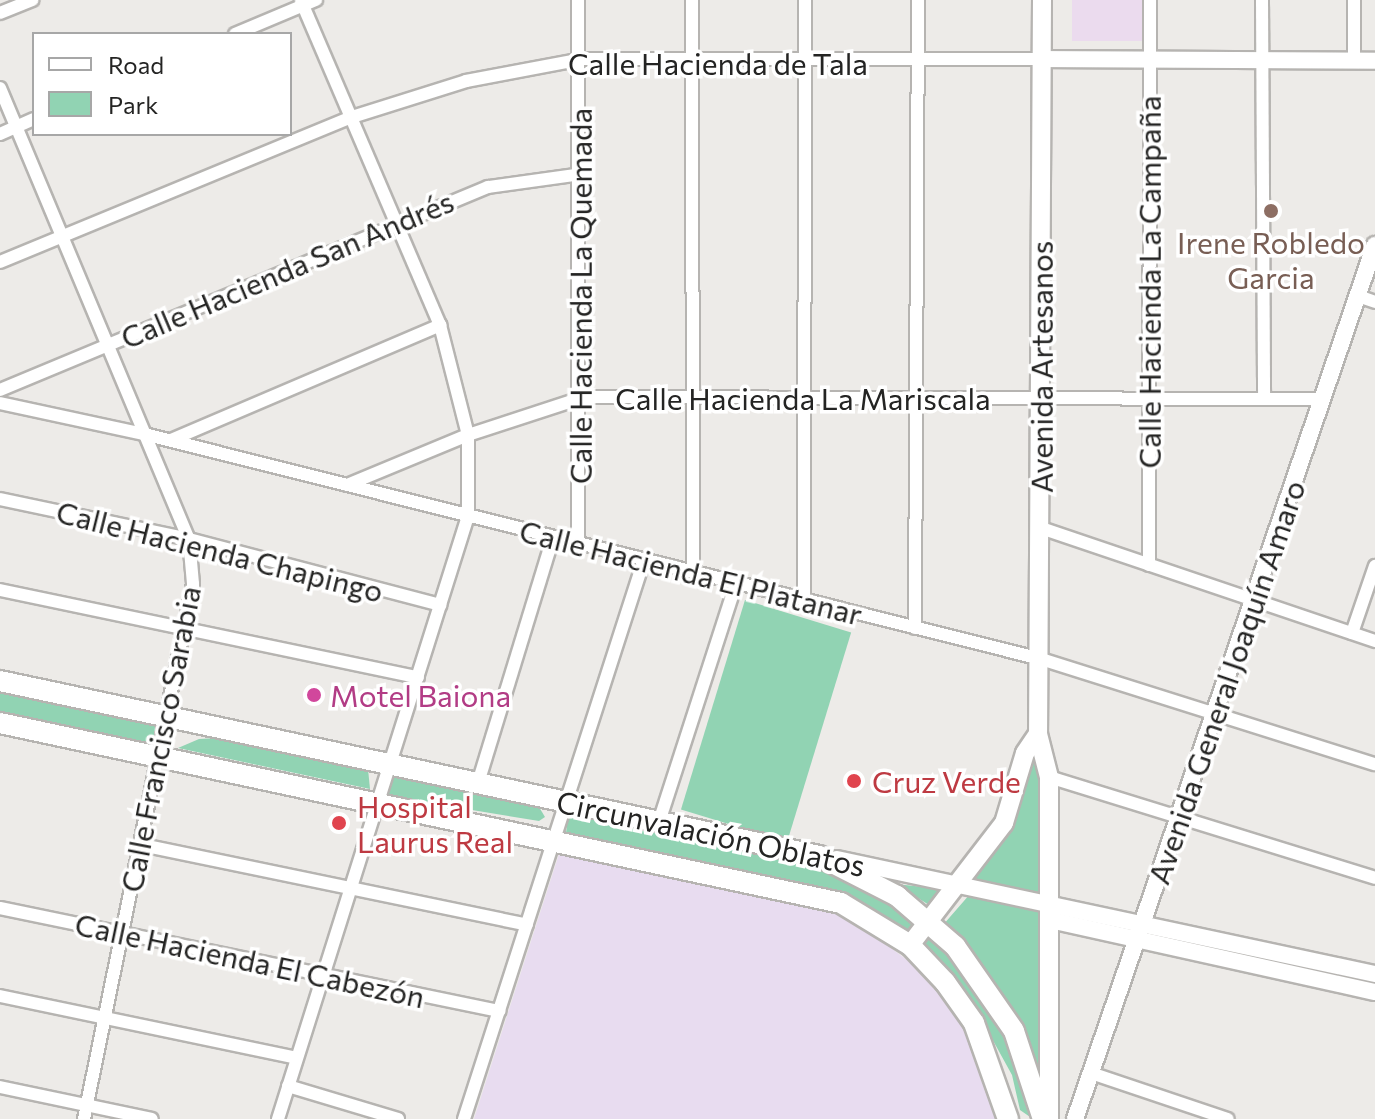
<!DOCTYPE html>
<html>
<head>
<meta charset="utf-8">
<style>
	body { margin:0 }
	#map { position:relative; width:1375px; height:1119px; overflow:hidden; background:#edebe8; font-family:Commissioner,sans-serif }
	div>[style] { position:absolute }
	.commercial>* { inset:0; background:#e8dcf0 }
	.education>* { inset:0; background:#ebdbee; transform-origin:0 0 }
	.green>* { inset:0; background:#91d3b3; transform-origin:0 0 }
	.roads { filter:drop-shadow(2px 0 #b6b4b1) drop-shadow(-2px 0 #b6b4b1) drop-shadow(0 2px #b6b4b1) drop-shadow(0 -2px #b6b4b1) }
	.minor>* { height:12px; margin:-6px; padding:0 6px; transform-origin:6px; border-radius:6px; background:#fff }
	.tertiary>* { height:16px; margin:-8px; padding:0 8px; transform-origin:8px; border-radius:8px; background:#fff }
	.secondary>* { height:18px; margin:-9px; padding:0 9px; transform-origin:9px; border-radius:9px; background:#fff }
	.primary>* { height:20px; margin:-10px; padding:0 10px; transform-origin:10px; border-radius:10px; background:#fff }
	.dots>* { width:22px; height:22px; translate:-50% -50%; box-sizing:border-box; border:4px solid #fff; border-radius:50% }
	span { translate:-50% -50%; white-space:nowrap; text-align:center; line-height:1.15; -webkit-text-stroke:7px #fff; paint-order:stroke }
	.street-label { font-size:30px; color:#242423 }
	.education-label { font-size:30px; color:#785e54 }
	.hotel-label { font-size:30px; color:#b23c85 }
	.left { translate:0 -50%; text-align:left }
	.health-label { font-size:30px; color:#be3a42 }
	.legend { position:absolute; left:32px; top:32px; width:260px; height:104px; box-sizing:border-box; background:#fff; border:2px solid #a7a7a7; margin:0; padding:10px 14px; list-style:none; font-size:24px; color:#242423 }
	.legend li { display:flex; align-items:center; gap:16px; height:40px }
	.legend b { width:40px; border:2px solid #a7a7a7 }
</style>
</head>
<body>
<div id="map">
	<div class="commercial">
		<div style="clip-path:polygon(560px 851px,821px 905px,848px 916px,907px 960px,942px 997px,972px 1037px,1000px 1119px,474px 1119px)"></div>
	</div>
	<div class="education">
		<div style="left:1072px;top:0;width:72px;height:41px"></div>
	</div>
	<div class="green">
		<div style="left:745px;top:600px;width:111px;height:219px;rotate:17deg"></div>
		<div style="left:0;top:687px;width:161px;height:27px;rotate:13deg"></div>
		<div style="clip-path:polygon(235px 737px,368px 769px,370px 789px,178px 748px,199px 739px)"></div>
		<div style="clip-path:polygon(1035px 743px,1041px 783px,1043px 894px,974px 880px,1014px 822px)"></div>
		<div style="clip-path:polygon(391px 776px,539px 807px,545px 817px,539px 821px,393px 797px,386px 795px)"></div>
		<div style="clip-path:polygon(569px 809px,823px 864px,920px 921px,911px 936px,849px 898px,566px 833px)"></div>
		<div style="clip-path:polygon(896px 884px,942px 889px,929px 905px)"></div>
		<div style="clip-path:polygon(970px 894px,1042px 911px,1045px 1092px,999px 993px,971px 952px,943px 925px)"></div>
		<div style="clip-path:polygon(929px 929px,1013px 1043px,1033px 1119px,1020px 1110px,1012px 1075px,974px 1006px,916px 945px)"></div>
	</div>
	<div class="roads">
		<div class="minor">
			<div style="left:578px;top:0;width:543px;rotate:90deg"></div>
			<div style="left:692px;top:0;width:572px;rotate:89.9deg"></div>
			<div style="left:1262px;top:0;width:399px;rotate:89.7deg"></div>
			<div style="left:0;top:13px;width:35px;rotate:-22deg"></div>
			<div style="left:235px;top:34px;width:88px;rotate:-22.8deg"></div>
			<div style="left:1354px;top:60px;width:60px;rotate:-90deg"></div>
			<div style="left:0;top:88px;width:489px;rotate:67.3deg"></div>
			<div style="left:189px;top:539px;width:45px;rotate:84.9deg"></div>
			<div style="left:193px;top:584px;width:546px;rotate:101.52deg"></div>
			<div style="left:0;top:134px;width:37px;rotate:-24deg"></div>
			<div style="left:0;top:262px;width:381px;rotate:-22.4deg"></div>
			<div style="left:352px;top:117px;width:120px;rotate:-17.5deg"></div>
			<div style="left:466px;top:81px;width:118px;rotate:-10.7deg"></div>
			<div style="left:582px;top:59px;width:460px"></div>
			<div style="left:1358px;top:296px;width:18px;rotate:19deg"></div>
			<div style="left:0;top:390px;width:529px;rotate:-22.59deg"></div>
			<div style="left:488px;top:187px;width:95px;rotate:-7.9deg"></div>
			<div style="left:0;top:403px;width:151px;rotate:12.2deg"></div>
			<div style="left:148px;top:435px;width:921px;rotate:14.08deg"></div>
			<div style="left:1041px;top:659px;width:350px;rotate:17.5deg"></div>
			<div style="left:171px;top:440px;width:293px;rotate:-23.1deg"></div>
			<div style="left:347px;top:485px;width:131px;rotate:-22.5deg"></div>
			<div style="left:468px;top:435px;width:122px;rotate:-18.1deg"></div>
			<div style="left:584px;top:397px;width:739px;rotate:0.16deg"></div>
			<div style="left:0;top:499px;width:193px;rotate:11.9deg"></div>
			<div style="left:189px;top:539px;width:260px;rotate:14.7deg"></div>
			<div style="left:1041px;top:528px;width:353px;rotate:18.7deg"></div>
			<div style="left:1149px;top:565px;width:565px;rotate:-89.9deg"></div>
			<div style="left:0;top:590px;width:427px;rotate:11.8deg"></div>
			<div style="left:804px;top:600px;width:600px;rotate:-89.9deg"></div>
			<div style="left:915px;top:628px;width:628px;rotate:-89.73deg"></div>
			<div style="left:1352px;top:633px;width:71px;rotate:-71.1deg"></div>
			<div style="left:1049px;top:777px;width:341px;rotate:17.2deg"></div>
			<div style="left:478px;top:783px;width:257px;rotate:-73deg"></div>
			<div style="left:659px;top:822px;width:251px;rotate:-72.1deg"></div>
			<div style="left:142px;top:845px;width:393px;rotate:11.7deg"></div>
			<div style="left:0;top:908px;width:510px;rotate:11.66deg"></div>
			<div style="left:0;top:996px;width:303px;rotate:11.8deg"></div>
			<div style="left:1094px;top:1074px;width:141px;rotate:18.6deg"></div>
			<div style="left:288px;top:1086px;width:115px;rotate:16.7deg"></div>
			<div style="left:0;top:1087px;width:155px;rotate:11.9deg"></div>
			<div style="left:278px;top:1119px;width:632px;rotate:-72.51deg"></div>
			<div style="left:468px;top:516px;width:81px;rotate:-90deg"></div>
			<div style="left:468px;top:435px;width:114px;rotate:-104.3deg"></div>
			<div style="left:440px;top:325px;width:353px;rotate:-113.2deg"></div>
			<div style="left:464px;top:1119px;width:587px;rotate:-72.15deg"></div>
		</div>
		<div class="tertiary">
			<div style="left:1042px;top:59px;width:333px;rotate:0.3deg"></div>
			<div style="left:837px;top:859px;width:550px;rotate:12.07deg"></div>
			<div style="left:1050px;top:920px;width:333px;rotate:12.5deg"></div>
			<div style="left:1075px;top:1119px;width:924px;rotate:-71.06deg"></div>
		</div>
		<div class="secondary">
			<div style="left:1042px;top:0;width:734px;rotate:90.31deg"></div>
			<div style="left:1038px;top:734px;width:44px;rotate:75.7deg"></div>
			<div style="left:1049px;top:777px;width:342px;rotate:90deg"></div>
			<div style="left:910px;top:945px;width:154px;rotate:-52.4deg"></div>
			<div style="left:1004px;top:823px;width:73px;rotate:-73.3deg"></div>
			<div style="left:1025px;top:753px;width:23px;rotate:-56deg"></div>
		</div>
		<div class="primary">
			<div style="left:0;top:681px;width:837px;rotate:12.06deg"></div>
			<div style="left:819px;top:856px;width:88px;rotate:27.1deg"></div>
			<div style="left:897px;top:896px;width:77px;rotate:40.8deg"></div>
			<div style="left:955px;top:946px;width:103px;rotate:55.2deg"></div>
			<div style="left:1014px;top:1031px;width:93px;rotate:71.8deg"></div>
			<div style="left:0;top:723px;width:860px;rotate:12.08deg"></div>
			<div style="left:841px;top:903px;width:81px;rotate:31.3deg"></div>
			<div style="left:910px;top:945px;width:51px;rotate:46.6deg"></div>
			<div style="left:945px;top:982px;width:50px;rotate:54.7deg"></div>
			<div style="left:974px;top:1023px;width:102px;rotate:70.5deg"></div>
		</div>
	</div>
	<div class="dots">
		<div style="left:1271px;top:211px;background:#8d6e63"></div>
		<div style="left:314px;top:695px;background:#d1479c"></div>
		<div style="left:854px;top:781px;background:#e0444e"></div>
		<div style="left:339px;top:823px;background:#e0444e"></div>
	</div>
	<div class="street-label">
		<span style="left:718px;top:63px">Calle Hacienda de Tala</span>
		<span style="left:287px;top:269px;rotate:-23deg">Calle Hacienda San Andrés</span>
		<span style="left:1149px;top:282px;rotate:-90deg">Calle Hacienda La Campaña</span>
		<span style="left:580px;top:296px;rotate:-90deg">Calle Hacienda La Quemada</span>
		<span style="left:1041px;top:367px;rotate:-90deg">Avenida Artesanos</span>
		<span style="left:803px;top:398px">Calle Hacienda La Mariscala</span>
		<span style="left:220px;top:551px;rotate:14deg">Calle Hacienda Chapingo</span>
		<span style="left:691px;top:572px;rotate:14deg">Calle Hacienda El Platanar</span>
		<span style="left:1226px;top:682px;rotate:-71deg">Avenida General Joaquín Amaro</span>
		<span style="left:160px;top:739px;rotate:-79deg">Calle Francisco Sarabia</span>
		<span style="left:711px;top:833px;rotate:12deg">Circunvalación Oblatos</span>
		<span style="left:250px;top:960px;rotate:12deg">Calle Hacienda El Cabezón</span>
	</div>
	<div class="education-label">
		<span style="left:1271px;top:259px">Irene Robledo<br>Garcia</span>
	</div>
	<div class="hotel-label">
		<span class="left" style="left:330px;top:695px">Motel Baiona</span>
	</div>
	<div class="health-label">
		<span class="left" style="left:872px;top:781px">Cruz Verde</span>
		<span class="left" style="left:357px;top:823px">Hospital<br>Laurus Real</span>
	</div>
	<ul class="legend">
	<li><b style="height:10px;background:#fff"></b>Road</li>
	<li><b style="height:22px;background:#91d3b3"></b>Park</li>
	</ul>
</div>
</body>
</html>
